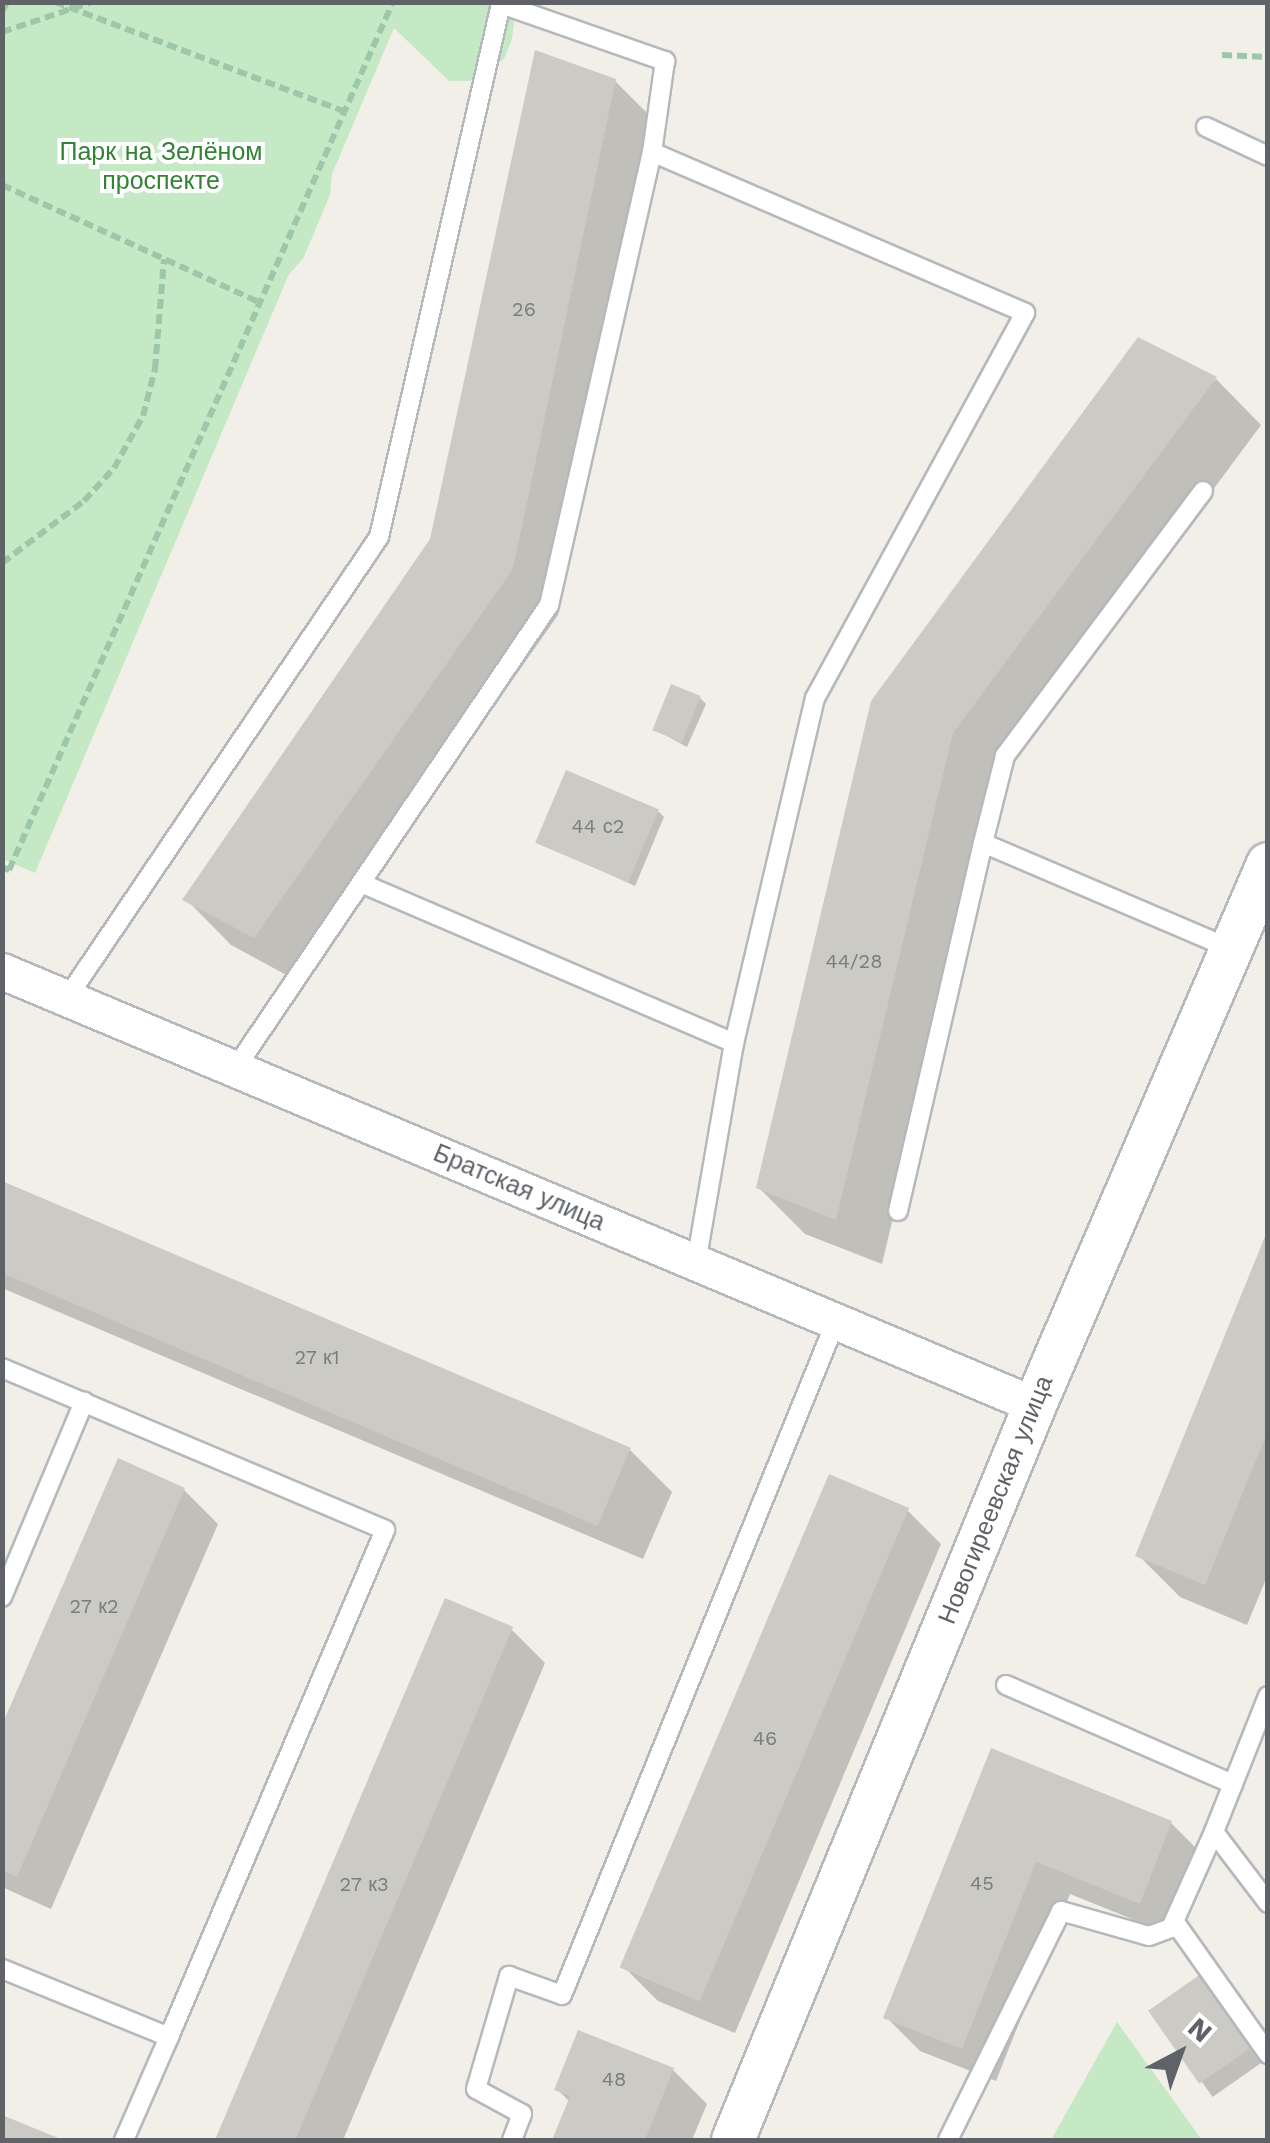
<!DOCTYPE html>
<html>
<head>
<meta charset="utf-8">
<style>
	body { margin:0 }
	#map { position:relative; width:1270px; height:2143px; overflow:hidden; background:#f1efe8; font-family:"Work Sans",sans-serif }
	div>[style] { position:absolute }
	.green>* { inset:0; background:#c5e8c5 }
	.shadow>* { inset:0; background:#0003; transform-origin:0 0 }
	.building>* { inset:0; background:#cccac5; transform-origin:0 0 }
	.path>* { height:6px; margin-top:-3px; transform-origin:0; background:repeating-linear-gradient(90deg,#9cc7a9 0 10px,transparent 0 15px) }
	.roads { filter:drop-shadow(2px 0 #b5b8bc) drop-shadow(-2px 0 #b5b8bc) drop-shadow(0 2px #b5b8bc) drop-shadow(0 -2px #b5b8bc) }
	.service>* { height:18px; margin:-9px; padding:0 9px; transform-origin:9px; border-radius:9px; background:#fff }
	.minor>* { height:35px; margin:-17.5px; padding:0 17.5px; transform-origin:17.5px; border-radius:17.5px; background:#fff }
	.tertiary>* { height:42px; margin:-21px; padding:0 21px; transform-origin:21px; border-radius:21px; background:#fff }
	span { translate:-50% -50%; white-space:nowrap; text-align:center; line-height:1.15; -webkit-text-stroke:8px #fff; paint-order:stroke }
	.number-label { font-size:20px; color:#7a7d7f }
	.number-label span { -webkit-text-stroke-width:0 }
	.park-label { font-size:25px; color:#348238 }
	.street-label { font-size:25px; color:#5f6368 }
	.frame { position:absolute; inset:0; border:5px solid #5f6368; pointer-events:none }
	.north { position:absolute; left:1130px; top:2003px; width:100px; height:100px; -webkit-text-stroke:8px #fff; paint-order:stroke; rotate:41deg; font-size:28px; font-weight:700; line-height:40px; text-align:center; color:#5f6368 }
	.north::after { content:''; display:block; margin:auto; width:35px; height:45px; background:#5f6368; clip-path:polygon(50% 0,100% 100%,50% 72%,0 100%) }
</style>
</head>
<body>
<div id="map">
	<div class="green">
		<div style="clip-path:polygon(3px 3px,516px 3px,512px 39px,504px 59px,470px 81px,449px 81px,394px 28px,332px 174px,330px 195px,303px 259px,289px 274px,35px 873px,3px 859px)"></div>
		<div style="clip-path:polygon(1117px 2022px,1202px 2140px,1051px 2140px)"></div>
	</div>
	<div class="shadow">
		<div style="clip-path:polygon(615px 81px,661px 127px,558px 615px,301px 983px,231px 945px,186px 899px,433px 540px)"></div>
		<div style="clip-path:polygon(1216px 379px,1261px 425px,998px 780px,882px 1264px,805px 1234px,759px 1188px,874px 702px)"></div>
		<div style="clip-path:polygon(700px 698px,706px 704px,687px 747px,654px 729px)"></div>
		<div style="clip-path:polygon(658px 811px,664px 817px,635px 886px,539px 842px)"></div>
		<div style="clip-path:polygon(2px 1184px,630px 1450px,672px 1492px,643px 1559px,2px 1288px)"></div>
		<div style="clip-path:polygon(1268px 1235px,1268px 1574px,1247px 1625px,1180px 1597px,1138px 1555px)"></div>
		<div style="clip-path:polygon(184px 1490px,218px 1524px,51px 1909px,2px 1887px,2px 1732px)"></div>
		<div style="clip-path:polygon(907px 1510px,941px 1544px,735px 2033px,658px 2001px,624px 1967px)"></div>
		<div style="clip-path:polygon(446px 1601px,511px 1629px,545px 1663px,343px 2140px,218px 2140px)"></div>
		<div style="clip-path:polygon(993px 1751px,1171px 1823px,1205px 1857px,1174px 1936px,1070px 1894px,996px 2081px,920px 2051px,886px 2017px)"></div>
		<div style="left:1208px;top:1972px;width:105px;height:68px;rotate:55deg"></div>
		<div style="clip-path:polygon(673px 2070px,707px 2104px,692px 2140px,555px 2140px,570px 2102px,557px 2089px)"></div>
	</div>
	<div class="building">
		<div style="clip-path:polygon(535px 50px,616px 79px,513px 569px,254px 938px,182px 900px,430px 539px)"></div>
		<div style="clip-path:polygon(1138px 337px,1217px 377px,953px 733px,836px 1220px,756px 1188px,871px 701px)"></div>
		<div style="left:671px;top:684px;width:32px;height:50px;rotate:22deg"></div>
		<div style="left:566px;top:770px;width:101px;height:79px;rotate:23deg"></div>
		<div style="left:2px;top:1181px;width:683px;height:85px;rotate:23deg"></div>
		<div style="clip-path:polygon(1268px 1229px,1268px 1431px,1205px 1585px,1135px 1556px)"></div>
		<div style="clip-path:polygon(118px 1458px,185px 1488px,17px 1877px,2px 1870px,2px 1725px)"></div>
		<div style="left:829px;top:1474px;width:87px;height:536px;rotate:23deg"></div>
		<div style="left:445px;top:1598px;width:74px;height:589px;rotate:23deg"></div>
		<div style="clip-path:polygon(991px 1748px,1172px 1821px,1140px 1904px,1036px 1862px,962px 2049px,883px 2018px)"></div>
		<div style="left:1208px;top:1969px;width:89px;height:73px;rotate:55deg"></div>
		<div style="clip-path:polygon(578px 2030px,674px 2068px,645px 2140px,552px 2140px,570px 2096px,554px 2090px)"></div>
		<div style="clip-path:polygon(2px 2115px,63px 2140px,2px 2140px)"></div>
	</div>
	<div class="path">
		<div style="left:55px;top:2px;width:309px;rotate:20.7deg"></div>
		<div style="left:2px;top:12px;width:11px;rotate:-63deg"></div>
		<div style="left:2px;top:32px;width:95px;rotate:-18.4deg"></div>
		<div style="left:1222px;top:55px;width:46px;rotate:2.5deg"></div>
		<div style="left:2px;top:185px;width:285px;rotate:24.5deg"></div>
		<div style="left:2px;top:563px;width:103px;rotate:-37.1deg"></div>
		<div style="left:84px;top:501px;width:45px;rotate:-47.7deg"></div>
		<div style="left:114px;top:468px;width:60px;rotate:-60.9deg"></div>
		<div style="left:143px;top:416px;width:49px;rotate:-75.7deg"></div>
		<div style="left:155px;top:369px;width:110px;rotate:-85.3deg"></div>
		<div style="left:2px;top:867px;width:8px;rotate:23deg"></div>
		<div style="left:9px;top:870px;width:949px;rotate:-66.14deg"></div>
	</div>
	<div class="roads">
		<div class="service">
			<div style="left:1206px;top:127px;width:68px;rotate:25.1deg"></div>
			<div style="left:652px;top:152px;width:406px;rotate:23.3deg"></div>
			<div style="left:1025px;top:313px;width:439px;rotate:118.6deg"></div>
			<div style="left:815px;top:698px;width:354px;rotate:103.2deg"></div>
			<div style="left:734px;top:1043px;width:223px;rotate:99.8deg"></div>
			<div style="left:1203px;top:491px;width:331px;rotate:126.8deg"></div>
			<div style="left:1005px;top:756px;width:90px;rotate:104.2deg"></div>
			<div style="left:983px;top:843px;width:270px;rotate:23.1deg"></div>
			<div style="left:361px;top:883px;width:406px;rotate:23.2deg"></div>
			<div style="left:67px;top:998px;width:557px;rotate:-55.91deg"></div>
			<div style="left:379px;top:537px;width:547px;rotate:-77.11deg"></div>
			<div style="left:501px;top:4px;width:174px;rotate:19.2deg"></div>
			<div style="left:665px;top:61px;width:92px;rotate:98.1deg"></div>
			<div style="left:652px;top:152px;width:465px;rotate:102.8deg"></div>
			<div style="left:549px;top:605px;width:560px;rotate:124.09deg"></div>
			<div style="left:898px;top:1211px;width:378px;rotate:-77deg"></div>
			<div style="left:2px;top:1368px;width:416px;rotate:22.9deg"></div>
			<div style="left:385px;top:1530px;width:551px;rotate:113.08deg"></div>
			<div style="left:169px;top:2037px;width:180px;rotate:-157.8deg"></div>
			<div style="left:2px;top:1597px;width:212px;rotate:-67.2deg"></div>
			<div style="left:1006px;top:1685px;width:248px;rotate:23.6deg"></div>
			<div style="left:1268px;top:1696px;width:146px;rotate:111.7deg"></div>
			<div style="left:1214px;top:1832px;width:89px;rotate:52.7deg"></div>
			<div style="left:1174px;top:1921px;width:163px;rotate:54.7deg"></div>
			<div style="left:124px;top:2140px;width:112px;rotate:-66.4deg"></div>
			<div style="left:512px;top:2140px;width:28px;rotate:-69deg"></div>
			<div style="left:522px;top:2114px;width:52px;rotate:-151.5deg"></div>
			<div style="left:476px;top:2089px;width:118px;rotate:-73.7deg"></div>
			<div style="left:509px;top:1976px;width:56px;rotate:19.7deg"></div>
			<div style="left:562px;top:1995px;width:728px;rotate:-67.88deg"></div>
			<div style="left:948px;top:2140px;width:255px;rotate:-63.7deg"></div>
			<div style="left:1061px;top:1911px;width:91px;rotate:15.9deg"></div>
			<div style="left:1149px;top:1936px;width:23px;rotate:-20deg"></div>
			<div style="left:1171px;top:1928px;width:105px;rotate:-65.9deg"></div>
		</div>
		<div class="minor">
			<div style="left:2px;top:971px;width:1120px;rotate:22.79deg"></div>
		</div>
		<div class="tertiary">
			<div style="left:733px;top:2140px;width:795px;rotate:-67.66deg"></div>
			<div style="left:1035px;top:1405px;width:589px;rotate:-66.7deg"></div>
		</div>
	</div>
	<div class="number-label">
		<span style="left:524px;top:309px">26</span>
		<span style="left:598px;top:826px">44 с2</span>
		<span style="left:854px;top:961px">44/28</span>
		<span style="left:317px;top:1357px">27 к1</span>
		<span style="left:94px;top:1606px">27 к2</span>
		<span style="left:765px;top:1738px">46</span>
		<span style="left:982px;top:1883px">45</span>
		<span style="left:364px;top:1884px">27 к3</span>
		<span style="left:614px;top:2079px">48</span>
	</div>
	<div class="park-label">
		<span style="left:161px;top:167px">Парк на Зелёном<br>проспекте</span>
	</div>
	<div class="street-label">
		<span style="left:519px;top:1188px;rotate:23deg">Братская улица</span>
		<span style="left:996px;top:1500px;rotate:-68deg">Новогиреевская улица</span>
	</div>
	<div class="frame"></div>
	<div class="north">N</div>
</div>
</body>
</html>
